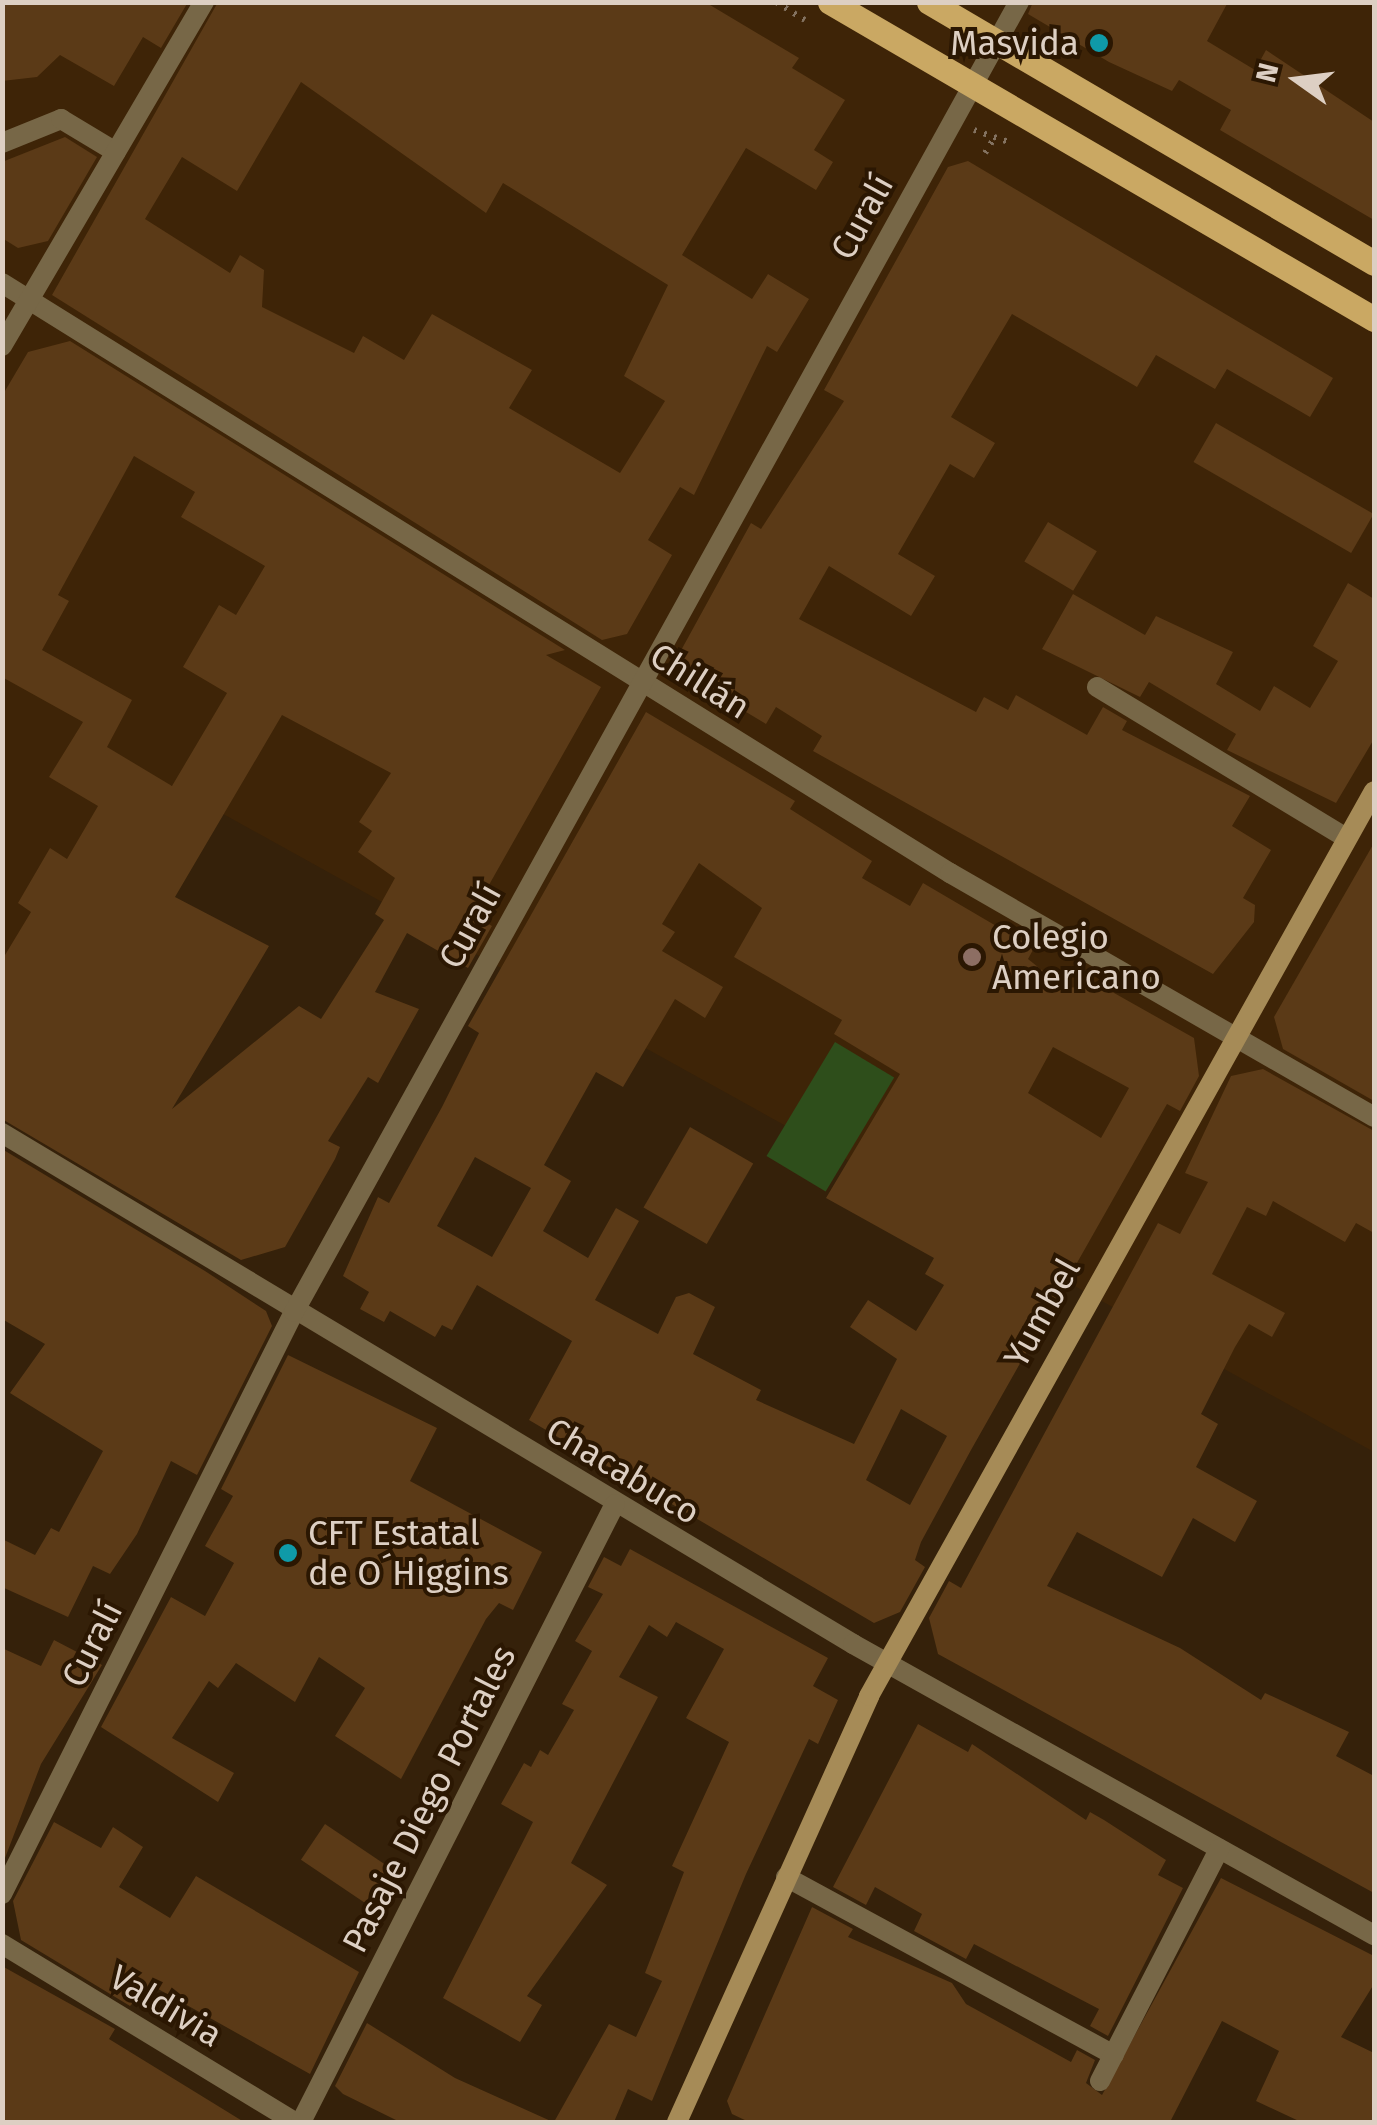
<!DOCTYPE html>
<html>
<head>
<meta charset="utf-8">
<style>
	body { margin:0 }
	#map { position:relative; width:1377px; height:2125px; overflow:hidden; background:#35210a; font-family:"Fira Sans",sans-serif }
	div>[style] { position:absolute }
	.built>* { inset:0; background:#3e2407 }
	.green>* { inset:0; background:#2e4e1b; transform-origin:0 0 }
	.building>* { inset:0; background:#5b3a17; transform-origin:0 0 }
	.path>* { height:6px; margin-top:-3px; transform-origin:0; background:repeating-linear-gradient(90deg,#837260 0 2.5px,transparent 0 10.5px) }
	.lane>* { height:20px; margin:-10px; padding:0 10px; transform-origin:10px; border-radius:10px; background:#776747 }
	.street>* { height:20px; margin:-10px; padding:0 10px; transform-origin:10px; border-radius:10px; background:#776747 }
	.secondary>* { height:20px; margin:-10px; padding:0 10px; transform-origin:10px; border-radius:10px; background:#a68b57 }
	.primary>* { height:25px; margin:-12.5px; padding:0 12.5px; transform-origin:12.5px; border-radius:12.5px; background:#caa863 }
	.dots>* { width:28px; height:28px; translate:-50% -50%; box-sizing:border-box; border:5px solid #2b1702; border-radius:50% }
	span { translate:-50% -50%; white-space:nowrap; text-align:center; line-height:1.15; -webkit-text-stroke:8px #2b1702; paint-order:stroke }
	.poi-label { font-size:35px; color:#ddcfc3 }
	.right { translate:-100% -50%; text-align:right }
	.left { translate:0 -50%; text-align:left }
	.street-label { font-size:35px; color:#ddcfc3 }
	.frame { position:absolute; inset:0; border:5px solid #ddcfc3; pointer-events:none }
	.north { position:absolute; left:1247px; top:30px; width:100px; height:100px; -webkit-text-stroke:8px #2b1702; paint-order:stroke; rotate:284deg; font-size:28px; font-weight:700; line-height:40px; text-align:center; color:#ddcfc3 }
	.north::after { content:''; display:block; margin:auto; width:35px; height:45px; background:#ddcfc3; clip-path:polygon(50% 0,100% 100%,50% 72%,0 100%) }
</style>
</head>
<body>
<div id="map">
	<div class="built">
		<div style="clip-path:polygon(3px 3px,1374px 3px,1374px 1452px,171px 785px,3px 1063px)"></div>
	</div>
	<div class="green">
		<div style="left:835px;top:1042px;width:69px;height:133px;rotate:31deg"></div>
	</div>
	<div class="building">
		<div style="clip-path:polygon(2px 2px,188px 2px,161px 48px,143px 37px,114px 86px,60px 55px,37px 77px,2px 81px)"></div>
		<div style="clip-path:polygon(evenodd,218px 2px,705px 2px,799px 58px,792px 68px,845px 100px,814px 150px,833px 162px,816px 190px,746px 148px,682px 255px,752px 299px,768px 274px,809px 299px,777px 352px,767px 346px,694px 495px,680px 487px,648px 540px,672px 555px,627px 634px,602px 640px,52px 295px,218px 2px,301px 82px,486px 213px,503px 183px,668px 285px,624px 376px,665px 401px,620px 473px,509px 408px,532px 370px,432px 314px,404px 360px,363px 336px,354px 353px,262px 307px,264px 270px,240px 255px,230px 273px,145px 219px,182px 157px,237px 191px,301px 82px)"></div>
		<div style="clip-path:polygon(1033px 2px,1228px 2px,1207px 41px,1255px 70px,1266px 50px,1374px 122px,1374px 220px,1220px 130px,1231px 110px,1179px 80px,1172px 91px,1109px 62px,1028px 14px)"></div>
		<div style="clip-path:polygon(65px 137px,97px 157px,48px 241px,18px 248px,2px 238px,2px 162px)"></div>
		<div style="clip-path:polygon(968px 161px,1333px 378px,1310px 417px,1227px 369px,1215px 389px,1156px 355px,1137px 387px,1012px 314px,951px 417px,995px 443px,974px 478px,950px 464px,898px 554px,935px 576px,911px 616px,829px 566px,799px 619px,976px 712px,984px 697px,1008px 710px,1016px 695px,1087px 735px,1103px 707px,1127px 721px,1122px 730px,1250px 796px,1232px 826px,1271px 850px,1243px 898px,1255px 905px,1254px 922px,1213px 974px,813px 751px,822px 736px,776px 707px,766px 724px,686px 676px,679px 654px,751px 523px,761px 529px,844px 401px,824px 390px,948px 167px)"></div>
		<div style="clip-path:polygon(evenodd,70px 341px,565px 650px,546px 655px,601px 687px,472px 915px,492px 926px,468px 968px,407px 933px,375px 992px,419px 1009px,378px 1083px,368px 1077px,328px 1141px,340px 1147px,335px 1159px,285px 1247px,241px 1260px,2px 1119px,2px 960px,31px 912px,18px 903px,50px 848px,67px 859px,98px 806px,49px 777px,83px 722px,2px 677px,2px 396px,28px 352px,70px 341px,134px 456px,195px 492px,181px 517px,265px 566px,236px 615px,219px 605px,183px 667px,227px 693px,172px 786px,107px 747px,132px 700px,42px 650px,69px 601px,58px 595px,134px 456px,70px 341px,282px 715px,391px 773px,359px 822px,372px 831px,358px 852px,395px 878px,375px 914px,384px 920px,321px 1019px,299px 1006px,172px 1109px,269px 946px,175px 897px,282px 715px)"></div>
		<div style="left:1216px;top:423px;width:182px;height:45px;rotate:30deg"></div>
		<div style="left:1048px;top:522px;width:57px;height:46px;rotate:31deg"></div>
		<div style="clip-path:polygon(1348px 583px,1374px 599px,1374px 739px,1336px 803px,1227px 750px,1236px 734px,1149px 682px,1140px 697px,1042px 649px,1073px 594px,1145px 635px,1156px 616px,1233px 652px,1216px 684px,1260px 711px,1274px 686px,1310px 708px,1338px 661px,1313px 646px)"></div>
		<div style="clip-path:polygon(evenodd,646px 712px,795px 801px,790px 809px,872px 861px,862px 878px,910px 906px,923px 883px,1034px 948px,1028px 959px,1063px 987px,1107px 989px,1194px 1038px,1199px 1076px,1180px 1111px,1167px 1104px,971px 1450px,921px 1542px,915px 1560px,925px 1567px,900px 1612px,874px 1623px,529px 1420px,572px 1341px,477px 1285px,452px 1330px,442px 1325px,435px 1337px,390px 1311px,384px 1322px,360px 1309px,369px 1292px,343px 1276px,378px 1197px,389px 1203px,442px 1107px,479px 1033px,468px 1026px,480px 1005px,646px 712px,699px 863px,762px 908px,734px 957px,842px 1020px,834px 1034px,900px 1074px,826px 1198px,934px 1258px,925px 1274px,944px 1285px,916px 1331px,868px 1300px,850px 1327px,897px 1359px,854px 1444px,756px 1400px,761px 1390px,693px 1354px,715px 1307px,689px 1293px,676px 1297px,658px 1334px,595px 1300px,639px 1221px,616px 1208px,588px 1258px,543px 1231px,571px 1181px,544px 1165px,596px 1072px,623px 1087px,675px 999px,705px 1018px,723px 987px,662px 951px,675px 932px,662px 924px,699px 863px,646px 712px,1053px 1047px,1129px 1088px,1101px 1138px,1028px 1093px,1053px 1047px,646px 712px,475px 1157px,531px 1188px,492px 1257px,437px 1226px,475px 1157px,646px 712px,901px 1409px,947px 1436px,910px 1505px,866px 1480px,901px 1409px)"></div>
		<div style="clip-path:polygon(1374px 843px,1374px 1101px,1283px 1049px,1274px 1017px)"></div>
		<div style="clip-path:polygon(1263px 1069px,1374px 1131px,1374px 1233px,1356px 1223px,1345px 1242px,1273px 1201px,1266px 1216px,1247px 1207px,1212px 1274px,1285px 1313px,1272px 1337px,1249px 1324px,1235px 1347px,1201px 1414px,1218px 1424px,1196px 1467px,1257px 1501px,1235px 1542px,1193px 1518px,1162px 1577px,1077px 1532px,1047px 1586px,1180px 1648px,1261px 1700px,1265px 1693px,1349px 1732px,1336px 1756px,1374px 1776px,1374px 1893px,938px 1654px,929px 1618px,949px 1581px,961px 1588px,1158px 1223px,1180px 1234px,1208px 1182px,1185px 1173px,1231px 1076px)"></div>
		<div style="left:690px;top:1127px;width:73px;height:93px;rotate:30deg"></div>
		<div style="clip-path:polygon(2px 1149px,205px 1271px,266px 1311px,272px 1326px,197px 1475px,171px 1461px,137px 1534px,110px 1574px,93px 1566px,68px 1617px,2px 1587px,2px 1539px,35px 1555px,51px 1528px,59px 1532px,103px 1451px,10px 1393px,45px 1344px,2px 1319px)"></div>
		<div style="clip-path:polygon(288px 1355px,437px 1428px,410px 1481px,542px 1552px,513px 1610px,499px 1603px,486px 1619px,401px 1779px,335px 1736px,365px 1688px,319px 1657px,295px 1702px,236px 1663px,218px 1688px,209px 1681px,172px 1738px,234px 1773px,218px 1802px,101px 1727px,171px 1597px,205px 1616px,234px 1563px,205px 1546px,233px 1496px,221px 1489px)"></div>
		<div style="clip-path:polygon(630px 1549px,828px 1658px,813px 1686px,838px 1700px,818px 1744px,809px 1739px,746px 1874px,652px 2101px,628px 2089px,614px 2122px,554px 2122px,609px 2024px,636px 2037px,662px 1981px,645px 1973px,684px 1872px,672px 1866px,729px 1742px,686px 1718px,724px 1649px,676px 1622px,667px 1637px,649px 1625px,619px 1677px,658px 1697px,571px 1863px,607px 1885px,527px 1996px,542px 2005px,520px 2042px,443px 1998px,533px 1822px,501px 1804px,524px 1763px,531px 1767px,540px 1750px,548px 1755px,574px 1710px,562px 1704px,592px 1651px,575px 1641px,603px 1594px,588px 1587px,604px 1557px,621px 1566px)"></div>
		<div style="clip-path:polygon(54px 1640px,102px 1665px,41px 1764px,5px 1858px,2px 1648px,41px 1666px)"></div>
		<div style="clip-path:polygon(918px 1724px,968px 1752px,972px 1744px,1086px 1820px,1090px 1812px,1104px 1820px,1166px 1860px,1158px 1875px,1183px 1888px,1108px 2036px,1090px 2026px,1099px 2009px,974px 1944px,966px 1959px,914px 1931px,922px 1914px,875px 1887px,866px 1905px,833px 1887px)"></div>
		<div style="clip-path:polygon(54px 1822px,101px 1848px,113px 1827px,143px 1847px,119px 1887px,170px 1918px,196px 1876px,359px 1972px,310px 2074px,151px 1985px,130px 2006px,21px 1940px,13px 1901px)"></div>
		<div style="left:325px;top:1824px;width:85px;height:43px;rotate:34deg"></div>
		<div style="clip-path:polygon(1221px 1878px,1374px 1956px,1374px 1984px,1341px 2037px,1374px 2053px,1374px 2122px,1301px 2122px,1256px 2101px,1279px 2051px,1222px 2021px,1170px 2122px,749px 2122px,732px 2114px,727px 2101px,812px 1907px,853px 1929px,848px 1937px,952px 1983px,966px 2004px,1071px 2062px,1077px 2050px,1095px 2060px,1086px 2083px,1102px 2095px)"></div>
		<div style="clip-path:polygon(2px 1966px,115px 2029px,109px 2039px,244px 2122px,2px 2122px)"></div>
		<div style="clip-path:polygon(367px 2023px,455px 2078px,553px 2122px,400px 2122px,343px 2094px,335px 2086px)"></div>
	</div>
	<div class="path">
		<div style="left:776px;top:2px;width:34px;rotate:32deg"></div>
		<div style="left:974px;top:130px;width:37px;rotate:19deg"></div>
		<div style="left:985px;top:153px;width:19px;rotate:-58deg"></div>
	</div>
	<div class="lane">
		<div style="left:2px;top:143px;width:64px;rotate:-22.1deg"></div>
		<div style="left:61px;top:119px;width:64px;rotate:31deg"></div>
	</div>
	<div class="street">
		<div style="left:2px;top:283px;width:1117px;rotate:31.9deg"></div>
		<div style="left:950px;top:873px;width:489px;rotate:29.9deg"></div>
		<div style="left:2px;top:346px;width:399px;rotate:-59.6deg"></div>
		<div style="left:1097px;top:687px;width:291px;rotate:31.2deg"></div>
		<div style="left:2px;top:1133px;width:993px;rotate:30.98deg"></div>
		<div style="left:853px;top:1644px;width:597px;rotate:29.19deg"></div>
		<div style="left:786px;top:1877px;width:373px;rotate:28.5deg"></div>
		<div style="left:2px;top:1894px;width:651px;rotate:-63.36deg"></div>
		<div style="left:294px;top:1312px;width:1497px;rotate:-61.04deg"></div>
		<div style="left:2px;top:1944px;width:343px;rotate:31.3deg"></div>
		<div style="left:1100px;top:2081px;width:261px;rotate:-62.8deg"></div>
		<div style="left:301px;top:2122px;width:693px;rotate:-63.07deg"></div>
	</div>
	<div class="secondary">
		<div style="left:677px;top:2122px;width:467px;rotate:-65.7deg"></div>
		<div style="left:869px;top:1696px;width:1036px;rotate:-60.84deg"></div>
	</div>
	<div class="primary">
		<div style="left:830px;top:2px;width:630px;rotate:30.23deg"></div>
		<div style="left:929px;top:2px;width:516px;rotate:30.39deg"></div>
	</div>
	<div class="dots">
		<div style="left:1099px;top:43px;background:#0f9aa8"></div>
		<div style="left:972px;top:957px;background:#8d6e63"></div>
		<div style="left:288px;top:1553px;background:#0f9aa8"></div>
	</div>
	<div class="poi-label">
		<span class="right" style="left:1079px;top:43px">Masvida</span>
		<span class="left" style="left:992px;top:957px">Colegio<br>Americano</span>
		<span class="left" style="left:308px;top:1553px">CFT Estatal<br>de O´Higgins</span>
	</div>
	<div class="street-label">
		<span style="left:862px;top:217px;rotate:-61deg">Curalí</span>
		<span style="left:700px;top:681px;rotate:32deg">Chillán</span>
		<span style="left:470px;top:926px;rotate:-61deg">Curalí</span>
		<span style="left:1042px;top:1313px;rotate:-61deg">Yumbel</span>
		<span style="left:623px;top:1471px;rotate:31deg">Chacabuco</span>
		<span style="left:92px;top:1644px;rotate:-63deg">Curalí</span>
		<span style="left:429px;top:1799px;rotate:-63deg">Pasaje Diego Portales</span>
		<span style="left:166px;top:2006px;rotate:31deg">Valdivia</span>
	</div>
	<div class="frame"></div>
	<div class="north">N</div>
</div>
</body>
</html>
